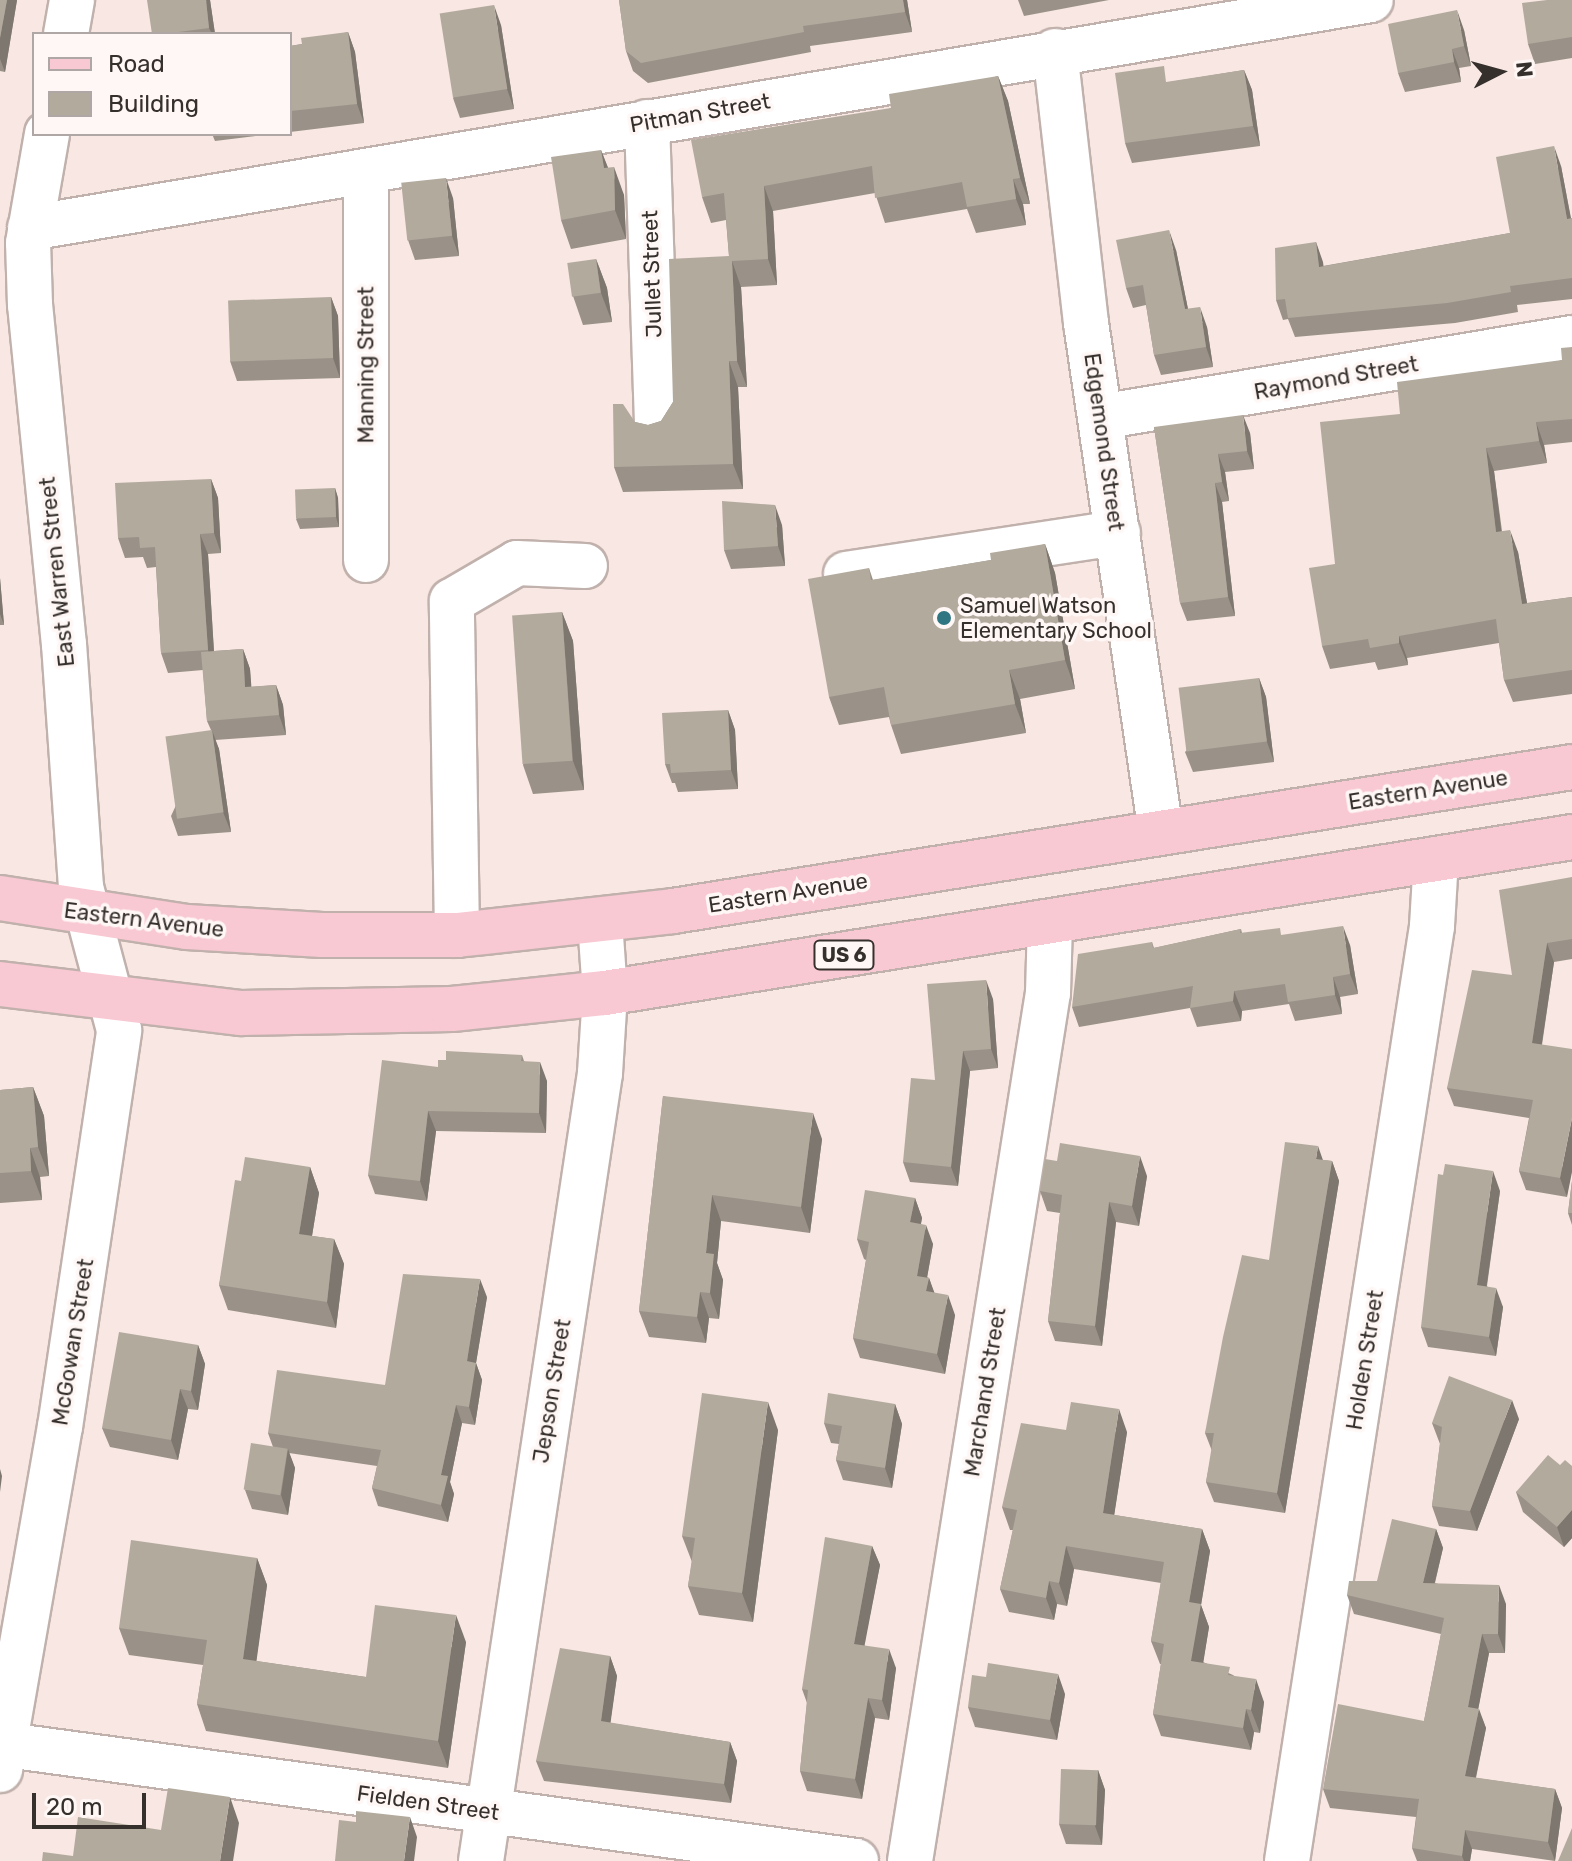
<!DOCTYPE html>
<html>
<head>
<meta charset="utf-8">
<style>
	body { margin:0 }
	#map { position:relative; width:1572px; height:1861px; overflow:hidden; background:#f8e7e2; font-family:Rubik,sans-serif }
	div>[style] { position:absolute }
	.roads { filter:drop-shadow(2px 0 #c1b1ac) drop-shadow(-2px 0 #c1b1ac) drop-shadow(0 2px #c1b1ac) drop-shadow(0 -2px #c1b1ac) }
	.minor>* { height:44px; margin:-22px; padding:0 22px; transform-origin:22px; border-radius:22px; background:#fff }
	.major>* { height:44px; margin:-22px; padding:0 22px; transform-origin:22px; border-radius:22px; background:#f8c8d3 }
	.wall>* { inset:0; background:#9a9288 }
	.shaded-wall>* { inset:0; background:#7d776f }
	.building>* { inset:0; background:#b3aa9e; transform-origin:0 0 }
	.dots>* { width:22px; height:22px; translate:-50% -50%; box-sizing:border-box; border:4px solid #fef7f5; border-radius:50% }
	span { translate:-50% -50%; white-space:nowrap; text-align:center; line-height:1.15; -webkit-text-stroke:7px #fef7f5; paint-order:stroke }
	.shield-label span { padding:2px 6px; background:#fef7f5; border:2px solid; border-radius:6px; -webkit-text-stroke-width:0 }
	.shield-label { font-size:20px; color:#36302d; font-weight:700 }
	.street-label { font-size:22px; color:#36302d }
	.poi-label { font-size:22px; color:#36302d }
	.left { translate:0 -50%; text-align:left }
	.legend { position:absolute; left:32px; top:32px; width:260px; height:104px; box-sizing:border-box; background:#fef7f5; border:2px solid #aea7a5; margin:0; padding:10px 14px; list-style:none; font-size:24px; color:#36302d }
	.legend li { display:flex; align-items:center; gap:16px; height:40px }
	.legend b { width:40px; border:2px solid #aea7a5 }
	.north { position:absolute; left:1460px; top:32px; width:80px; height:80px; -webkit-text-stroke:6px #fef7f5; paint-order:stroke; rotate:84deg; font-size:22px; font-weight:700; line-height:32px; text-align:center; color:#36302d }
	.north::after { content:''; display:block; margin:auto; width:28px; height:36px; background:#36302d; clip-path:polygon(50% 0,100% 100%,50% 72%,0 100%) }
	.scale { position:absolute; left:32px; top:1793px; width:114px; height:36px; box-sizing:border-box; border:4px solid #36302d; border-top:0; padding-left:10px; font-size:24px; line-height:28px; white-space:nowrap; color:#36302d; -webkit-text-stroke:6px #fef7f5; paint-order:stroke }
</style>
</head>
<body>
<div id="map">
	<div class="roads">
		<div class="minor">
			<div style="left:66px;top:34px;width:35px;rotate:-80deg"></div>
			<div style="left:1055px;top:51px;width:274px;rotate:83.5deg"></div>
			<div style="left:1086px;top:323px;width:515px;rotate:81.63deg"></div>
			<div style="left:647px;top:122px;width:304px;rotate:88.1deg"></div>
			<div style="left:30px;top:228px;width:1360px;rotate:-9.65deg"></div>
			<div style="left:1100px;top:417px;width:479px;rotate:-9.5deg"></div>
			<div style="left:366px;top:560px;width:389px;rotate:-90deg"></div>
			<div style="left:846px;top:574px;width:275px;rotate:-8.6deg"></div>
			<div style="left:457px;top:935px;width:334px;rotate:-90.9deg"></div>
			<div style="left:452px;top:601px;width:75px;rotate:-30.3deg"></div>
			<div style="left:517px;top:563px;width:68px;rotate:2.5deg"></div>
			<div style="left:0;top:1744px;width:864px;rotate:7.78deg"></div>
			<div style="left:0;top:1770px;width:348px;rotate:-80.1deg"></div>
			<div style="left:60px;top:1427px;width:401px;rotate:-81.5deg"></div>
			<div style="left:119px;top:1030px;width:148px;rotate:-104.9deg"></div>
			<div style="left:81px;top:887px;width:243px;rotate:-94deg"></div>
			<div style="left:64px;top:645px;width:342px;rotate:-95.7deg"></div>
			<div style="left:30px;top:305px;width:62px;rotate:-91.8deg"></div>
			<div style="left:28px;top:243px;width:111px;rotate:-80.1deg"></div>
			<div style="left:481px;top:1861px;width:797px;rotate:-81.41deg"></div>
			<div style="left:600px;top:1073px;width:80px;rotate:-86.4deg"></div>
			<div style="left:605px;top:993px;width:72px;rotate:-94deg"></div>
			<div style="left:910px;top:1861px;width:879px;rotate:-80.97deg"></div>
			<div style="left:1048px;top:993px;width:71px;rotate:-88.4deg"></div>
			<div style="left:1287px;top:1861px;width:946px;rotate:-81.18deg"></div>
			<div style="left:1432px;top:926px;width:67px;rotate:-86.6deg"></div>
		</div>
		<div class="major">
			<div style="left:0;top:898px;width:189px;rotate:8.8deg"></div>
			<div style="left:187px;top:927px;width:135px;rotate:3.4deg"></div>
			<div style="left:322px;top:935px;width:135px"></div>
			<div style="left:457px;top:935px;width:217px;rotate:-6.3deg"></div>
			<div style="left:673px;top:911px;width:910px;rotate:-9.1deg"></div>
			<div style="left:0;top:984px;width:243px;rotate:6.9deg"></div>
			<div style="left:241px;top:1013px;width:211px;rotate:-1.1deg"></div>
			<div style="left:452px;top:1009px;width:154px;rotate:-6deg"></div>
			<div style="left:605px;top:993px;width:980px;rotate:-9.16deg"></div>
		</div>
	</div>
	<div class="wall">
		<div style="clip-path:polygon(0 0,17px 0,5px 72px,0 71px)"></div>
		<div style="clip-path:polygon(210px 0,215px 34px,152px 34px)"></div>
		<div style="clip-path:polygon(619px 0,907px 0,912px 32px,810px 46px,811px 52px,648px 83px,633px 71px,626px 51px)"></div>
		<div style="clip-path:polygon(1018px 0,1109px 0,1024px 16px)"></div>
		<div style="clip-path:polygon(1572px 0,1572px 58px,1535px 64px,1528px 44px)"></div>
		<div style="clip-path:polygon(501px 25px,514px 109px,460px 118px,453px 98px)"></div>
		<div style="clip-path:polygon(1464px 30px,1471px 66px,1459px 68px,1461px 82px,1405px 92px,1398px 73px)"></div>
		<div style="clip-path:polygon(348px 32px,355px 52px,364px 123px,290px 132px,290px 46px,302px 44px)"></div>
		<div style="clip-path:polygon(1244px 70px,1252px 90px,1260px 146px,1132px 163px,1125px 143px,1170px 82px)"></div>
		<div style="clip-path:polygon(998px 76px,1008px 101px,1030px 204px,1023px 204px,1026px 225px,976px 233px,967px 209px,885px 223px,875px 193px,773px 211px,777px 285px,741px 287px,747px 387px,738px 387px,743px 489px,623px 492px,614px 467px,635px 422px,648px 425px,661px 421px,673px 402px,729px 256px,726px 220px,711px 223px,702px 197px,891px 108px)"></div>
		<div style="clip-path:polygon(212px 134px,272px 134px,215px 141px)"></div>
		<div style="clip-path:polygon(601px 150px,608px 168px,624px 195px,626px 239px,571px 249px,561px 220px)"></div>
		<div style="clip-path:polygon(1561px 166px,1571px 218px,1572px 218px,1572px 299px,1517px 305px,1518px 312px,1455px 323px,1295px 337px,1288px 319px,1283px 320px,1276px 300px,1316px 242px,1323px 266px,1510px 233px)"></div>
		<div style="clip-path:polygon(453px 198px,459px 256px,415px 260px,408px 240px)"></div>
		<div style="clip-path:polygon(1176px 250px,1188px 309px,1207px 327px,1213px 367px,1161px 375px,1154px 355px,1146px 305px,1133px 308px,1126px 288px)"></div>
		<div style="clip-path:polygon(596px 259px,607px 288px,612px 322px,583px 325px,573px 296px)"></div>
		<div style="clip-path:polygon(331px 297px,338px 316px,340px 378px,237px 381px,230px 361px)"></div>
		<div style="clip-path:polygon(1572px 347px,1572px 442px,1544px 445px,1547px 463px,1494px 471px,1502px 531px,1518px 552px,1527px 603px,1572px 597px,1572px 694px,1513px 702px,1504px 680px,1499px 643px,1407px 658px,1408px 665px,1378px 670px,1375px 662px,1330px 669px,1322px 646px,1335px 564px,1400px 414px,1562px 360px)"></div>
		<div style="clip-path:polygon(1154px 427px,1250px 433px,1254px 469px,1225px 472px,1229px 501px,1222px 502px,1235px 616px,1187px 621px,1180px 603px)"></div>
		<div style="clip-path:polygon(211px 479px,218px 498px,221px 553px,208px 554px,214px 651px,243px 649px,250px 669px,251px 687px,276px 685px,283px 705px,286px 735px,215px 740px,219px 749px,231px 832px,178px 836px,171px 816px,211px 730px,207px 721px,203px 670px,168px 673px,161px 653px,156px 567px,147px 568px,143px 557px,125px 558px,118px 538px)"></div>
		<div style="clip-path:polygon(335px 488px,338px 498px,339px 527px,300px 529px,296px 519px)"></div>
		<div style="clip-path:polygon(782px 525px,785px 566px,731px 569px,724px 550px)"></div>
		<div style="clip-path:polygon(1045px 544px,1055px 573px,1075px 689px,1020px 699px,1026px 733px,901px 754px,891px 725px,889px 717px,839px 725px,829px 697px,869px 568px,873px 580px,991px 560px)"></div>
		<div style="clip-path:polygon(0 578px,4px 625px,0 625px)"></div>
		<div style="clip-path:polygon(562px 612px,573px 641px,584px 790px,533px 794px,523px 765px)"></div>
		<div style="clip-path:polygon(1259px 678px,1266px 697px,1274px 762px,1193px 772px,1185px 752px)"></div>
		<div style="clip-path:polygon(728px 710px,735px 730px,738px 789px,678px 792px,675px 783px,672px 783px,665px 764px)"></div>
		<div style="clip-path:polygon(1572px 877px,1572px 959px,1554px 962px,1542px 1045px,1567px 1197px,1526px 1190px,1519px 1171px,1529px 1118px,1454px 1106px,1447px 1088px,1512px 975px)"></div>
		<div style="clip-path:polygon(1241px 929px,1242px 933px,1282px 935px,1350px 945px,1358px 994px,1340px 997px,1342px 1014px,1295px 1021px,1289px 1004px,1242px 1011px,1241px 1021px,1197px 1027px,1190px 1008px,1079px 1027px,1072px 1007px,1152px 942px,1154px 948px)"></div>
		<div style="clip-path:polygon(993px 999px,998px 1068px,970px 1071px,958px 1186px,910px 1182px,903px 1162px,935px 1080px)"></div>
		<div style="clip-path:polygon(522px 1055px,524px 1061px,547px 1081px,546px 1133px,436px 1131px,427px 1201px,375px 1194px,368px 1175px,438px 1067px)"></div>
		<div style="clip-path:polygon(33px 1087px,44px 1116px,49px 1176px,40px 1177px,42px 1200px,0 1203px,0 1090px)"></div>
		<div style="clip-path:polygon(663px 1096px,822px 1139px,810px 1233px,721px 1221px,717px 1263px,723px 1280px,719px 1319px,709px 1318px,706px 1343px,649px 1337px,639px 1311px)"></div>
		<div style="clip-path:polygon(1323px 1160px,1332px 1161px,1339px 1181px,1285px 1513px,1214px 1502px,1206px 1482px,1212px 1451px,1205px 1433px,1269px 1260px)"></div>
		<div style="clip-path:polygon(310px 1167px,319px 1193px,312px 1236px,334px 1239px,344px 1264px,336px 1328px,228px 1310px,219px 1285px,241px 1181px)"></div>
		<div style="clip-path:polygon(1147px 1176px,1139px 1226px,1116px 1222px,1102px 1346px,1055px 1341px,1048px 1321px,1060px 1213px,1047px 1211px,1040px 1191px)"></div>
		<div style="clip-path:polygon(1572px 1181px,1572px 1225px,1568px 1213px)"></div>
		<div style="clip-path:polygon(1500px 1191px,1487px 1286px,1503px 1307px,1496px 1356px,1428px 1347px,1421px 1327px)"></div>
		<div style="clip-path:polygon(915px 1198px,922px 1218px,921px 1224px,933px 1244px,927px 1277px,929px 1278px,934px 1293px,955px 1315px,945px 1374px,860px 1358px,853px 1338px,866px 1260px,864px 1259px,857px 1239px)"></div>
		<div style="clip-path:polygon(487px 1297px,476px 1363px,482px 1380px,475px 1425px,462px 1423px,450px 1482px,454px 1494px,448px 1522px,378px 1506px,372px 1488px,377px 1466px,289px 1453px,295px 1468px,288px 1515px,252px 1509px,245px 1490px,273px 1447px,268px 1433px,385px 1385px)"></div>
		<div style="clip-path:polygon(198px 1345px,205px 1364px,198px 1410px,188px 1409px,178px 1460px,110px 1447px,102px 1428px)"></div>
		<div style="clip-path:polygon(895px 1404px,902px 1424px,892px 1488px,843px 1480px,836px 1460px,839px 1444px,831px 1443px,824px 1423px)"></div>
		<div style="clip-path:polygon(1519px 1419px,1477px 1531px,1439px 1526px,1432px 1506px,1440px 1444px,1432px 1423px)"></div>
		<div style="clip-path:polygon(778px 1430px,753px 1622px,699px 1615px,688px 1586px,692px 1562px,682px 1536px)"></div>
		<div style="clip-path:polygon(1066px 1430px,1127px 1432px,1114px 1515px,1202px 1529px,1210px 1551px,1201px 1605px,1209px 1627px,1203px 1662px,1233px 1675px,1264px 1702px,1260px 1733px,1254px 1732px,1251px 1750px,1161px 1736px,1153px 1714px,1161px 1664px,1160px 1664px,1151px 1641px,1161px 1583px,1074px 1569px,1067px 1606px,1057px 1604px,1054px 1620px,1009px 1612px,1000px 1589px,1013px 1530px,1010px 1530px,1002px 1507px)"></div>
		<div style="clip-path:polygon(1560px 1465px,1572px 1466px,1572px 1538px,1564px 1547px,1523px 1512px,1516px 1492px)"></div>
		<div style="clip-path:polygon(1436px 1529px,1443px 1548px,1435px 1583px,1506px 1604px,1505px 1653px,1489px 1653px,1478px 1709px,1486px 1728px,1476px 1778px,1555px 1789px,1562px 1808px,1555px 1861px,1472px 1849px,1470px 1861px,1417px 1861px,1412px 1848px,1416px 1817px,1330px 1808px,1323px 1789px,1424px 1721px,1441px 1634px,1354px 1614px,1347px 1595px,1377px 1581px)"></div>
		<div style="clip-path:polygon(872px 1546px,880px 1565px,864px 1645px,896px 1668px,889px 1720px,875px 1718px,862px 1799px,807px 1791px,800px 1771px,807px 1703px,802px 1689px)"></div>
		<div style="clip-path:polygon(257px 1558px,267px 1585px,256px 1661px,366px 1677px,466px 1642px,448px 1768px,206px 1731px,197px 1704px,203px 1665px,129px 1655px,119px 1628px)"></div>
		<div style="clip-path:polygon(610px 1656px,617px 1676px,610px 1723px,730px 1742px,737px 1761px,731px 1803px,544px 1781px,536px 1761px)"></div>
		<div style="clip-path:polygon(1065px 1694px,1057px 1740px,975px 1727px,968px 1707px)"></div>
		<div style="clip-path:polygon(1098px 1770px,1105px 1790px,1102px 1845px,1066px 1844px,1059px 1824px)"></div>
	</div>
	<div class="shaded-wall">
		<div style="clip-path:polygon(7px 0,17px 0,5px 72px,0 59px,0 38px)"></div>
		<div style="clip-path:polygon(206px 0,210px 0,215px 34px,212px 34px,209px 28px)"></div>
		<div style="clip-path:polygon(903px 0,907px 0,912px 32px,905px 12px)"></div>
		<div style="clip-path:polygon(494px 5px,501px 25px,514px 109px,507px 89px)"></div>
		<div style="clip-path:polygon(1457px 10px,1464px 30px,1471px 66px,1464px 46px)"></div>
		<div style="clip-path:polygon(348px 32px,355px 52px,364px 123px,357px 104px)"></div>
		<div style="clip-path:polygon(1452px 49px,1459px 68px,1461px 82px,1454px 62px)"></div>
		<div style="clip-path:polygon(1244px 70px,1252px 90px,1260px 146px,1253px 126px)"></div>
		<div style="clip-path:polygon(998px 76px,1008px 101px,1030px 204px,1020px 178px)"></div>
		<div style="clip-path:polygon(1554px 146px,1561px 166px,1572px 225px,1567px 219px)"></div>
		<div style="clip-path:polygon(601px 150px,612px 178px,604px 168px)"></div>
		<div style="clip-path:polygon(614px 167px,624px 195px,626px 239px,615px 210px)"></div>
		<div style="clip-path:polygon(446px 178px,453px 198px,459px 256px,452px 236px)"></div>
		<div style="clip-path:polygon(1013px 179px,1023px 204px,1026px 225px,1016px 199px)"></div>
		<div style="clip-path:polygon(764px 186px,773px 211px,777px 285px,768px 259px)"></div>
		<div style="clip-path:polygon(1169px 230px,1176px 250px,1192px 329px,1185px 309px)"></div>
		<div style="clip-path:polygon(1316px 242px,1323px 262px,1326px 286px,1319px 267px)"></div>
		<div style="clip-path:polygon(596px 259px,607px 288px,612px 322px,601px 293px)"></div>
		<div style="clip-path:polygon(732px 261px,741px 287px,747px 387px,737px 361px)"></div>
		<div style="clip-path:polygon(331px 297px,338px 316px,340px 378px,333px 358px)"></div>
		<div style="clip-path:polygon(1200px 307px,1207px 327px,1213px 367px,1206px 347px)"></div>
		<div style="clip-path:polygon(729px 361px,738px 387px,743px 489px,733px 464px)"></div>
		<div style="clip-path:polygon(1243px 415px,1250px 433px,1254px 469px,1247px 451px)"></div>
		<div style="clip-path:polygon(1536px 422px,1544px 445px,1547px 463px,1539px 441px)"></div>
		<div style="clip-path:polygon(1486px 448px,1494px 471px,1504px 554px,1496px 532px)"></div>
		<div style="clip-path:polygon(1218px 454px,1225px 472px,1229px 501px,1222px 482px)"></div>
		<div style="clip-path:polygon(211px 479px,218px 498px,221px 553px,214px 533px)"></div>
		<div style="clip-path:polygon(1215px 483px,1222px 502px,1235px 616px,1228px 597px)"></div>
		<div style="clip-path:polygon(335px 488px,338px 498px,339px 527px,336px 517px)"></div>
		<div style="clip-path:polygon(775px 505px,782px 525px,785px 566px,778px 546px)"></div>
		<div style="clip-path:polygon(1510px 530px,1518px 552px,1531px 626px,1522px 604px)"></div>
		<div style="clip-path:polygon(200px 534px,208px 554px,215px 670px,208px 650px)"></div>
		<div style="clip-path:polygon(1045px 544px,1055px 573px,1075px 689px,1065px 660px)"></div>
		<div style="clip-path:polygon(0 578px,4px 625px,0 614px)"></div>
		<div style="clip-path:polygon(562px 612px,573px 641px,584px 790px,573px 761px)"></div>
		<div style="clip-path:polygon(1399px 636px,1407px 658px,1408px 665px,1399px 643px)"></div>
		<div style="clip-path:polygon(243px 649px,250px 669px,253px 707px,245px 687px)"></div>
		<div style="clip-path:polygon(1009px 670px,1020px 699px,1026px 733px,1015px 704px)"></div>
		<div style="clip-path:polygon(1259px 678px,1266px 697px,1274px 762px,1267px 742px)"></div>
		<div style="clip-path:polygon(276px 685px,283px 705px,286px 735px,279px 715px)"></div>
		<div style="clip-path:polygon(728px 710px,735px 730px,738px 789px,731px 770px)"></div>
		<div style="clip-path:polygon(212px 730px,219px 749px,231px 832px,223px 812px)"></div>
		<div style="clip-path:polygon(1343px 926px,1350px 945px,1358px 994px,1350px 974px)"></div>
		<div style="clip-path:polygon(1547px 943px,1554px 962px,1539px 1062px,1532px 1043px)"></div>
		<div style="clip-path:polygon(1333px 977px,1340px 997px,1342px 1014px,1335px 995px)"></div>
		<div style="clip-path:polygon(986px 980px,993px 999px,998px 1068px,991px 1049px)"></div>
		<div style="clip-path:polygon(1234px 991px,1242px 1011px,1241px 1021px,1233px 1001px)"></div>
		<div style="clip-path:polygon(963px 1051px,970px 1071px,958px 1186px,951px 1167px)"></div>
		<div style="clip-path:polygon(540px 1062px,547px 1081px,546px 1133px,539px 1113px)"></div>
		<div style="clip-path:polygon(33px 1087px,44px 1116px,49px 1176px,38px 1147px)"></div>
		<div style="clip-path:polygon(428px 1111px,436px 1131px,427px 1201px,420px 1181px)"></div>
		<div style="clip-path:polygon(813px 1113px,822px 1139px,810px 1233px,801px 1207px)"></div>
		<div style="clip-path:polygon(1572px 1118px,1572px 1172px,1567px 1197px,1560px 1178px)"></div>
		<div style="clip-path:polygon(1318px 1146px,1325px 1166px,1316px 1159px)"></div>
		<div style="clip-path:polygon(30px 1148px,40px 1177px,42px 1200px,31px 1171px)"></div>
		<div style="clip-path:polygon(1140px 1156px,1147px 1176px,1139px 1226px,1132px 1206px)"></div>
		<div style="clip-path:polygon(1332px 1161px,1339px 1181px,1285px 1513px,1277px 1493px)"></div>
		<div style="clip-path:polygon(310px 1167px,319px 1193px,308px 1260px,299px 1234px)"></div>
		<div style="clip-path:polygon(1493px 1171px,1500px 1191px,1484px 1304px,1477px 1285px)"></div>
		<div style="clip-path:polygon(712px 1195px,721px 1221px,717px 1263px,723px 1280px,719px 1319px,710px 1293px,706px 1253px)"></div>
		<div style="clip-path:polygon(915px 1198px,922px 1218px,917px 1242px,910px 1222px)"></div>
		<div style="clip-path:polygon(1109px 1202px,1116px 1222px,1102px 1346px,1095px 1326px)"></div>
		<div style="clip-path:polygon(926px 1225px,933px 1244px,924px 1295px,917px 1276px)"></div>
		<div style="clip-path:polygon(334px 1239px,344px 1264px,336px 1328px,327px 1302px)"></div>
		<div style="clip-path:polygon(929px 1278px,936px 1297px,926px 1291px)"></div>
		<div style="clip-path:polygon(480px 1279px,487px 1297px,476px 1363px,482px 1380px,475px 1425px,469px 1407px,467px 1361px)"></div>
		<div style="clip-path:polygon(1496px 1288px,1503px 1307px,1496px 1356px,1489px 1337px)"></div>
		<div style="clip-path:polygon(700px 1292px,709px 1318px,706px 1343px,697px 1317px)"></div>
		<div style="clip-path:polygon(948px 1295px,955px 1315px,945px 1374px,937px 1354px)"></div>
		<div style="clip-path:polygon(198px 1345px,205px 1364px,198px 1410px,191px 1391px)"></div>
		<div style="clip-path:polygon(180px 1389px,188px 1409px,178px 1460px,171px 1440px)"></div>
		<div style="clip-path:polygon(1512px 1400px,1519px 1419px,1477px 1531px,1470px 1511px)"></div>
		<div style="clip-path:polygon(768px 1402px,778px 1430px,753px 1622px,742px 1593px)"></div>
		<div style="clip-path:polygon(895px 1404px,902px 1424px,892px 1488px,885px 1468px)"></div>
		<div style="clip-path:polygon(456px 1405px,462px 1423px,450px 1482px,454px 1494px,448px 1522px,441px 1505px,441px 1475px)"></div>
		<div style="clip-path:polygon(1119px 1409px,1127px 1432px,1111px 1536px,1103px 1513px)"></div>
		<div style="clip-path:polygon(288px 1449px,295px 1468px,288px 1515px,281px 1495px)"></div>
		<div style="clip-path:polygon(0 1469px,2px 1476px,0 1492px)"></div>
		<div style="clip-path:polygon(1572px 1510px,1572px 1538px,1564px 1547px,1557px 1527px)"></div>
		<div style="clip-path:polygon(1202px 1529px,1210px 1551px,1201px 1605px,1209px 1627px,1200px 1683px,1191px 1661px,1189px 1602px)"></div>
		<div style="clip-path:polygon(1436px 1529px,1443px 1548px,1430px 1602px,1423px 1583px)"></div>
		<div style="clip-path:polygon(872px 1546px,880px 1565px,861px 1664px,854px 1644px)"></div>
		<div style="clip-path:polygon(1066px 1546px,1074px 1569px,1067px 1606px,1059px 1583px)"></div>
		<div style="clip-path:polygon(257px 1558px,267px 1585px,253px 1686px,243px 1659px)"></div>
		<div style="clip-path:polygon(1049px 1581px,1057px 1604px,1054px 1620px,1046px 1598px)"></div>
		<div style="clip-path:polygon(1499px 1585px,1506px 1604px,1505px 1653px,1498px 1634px)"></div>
		<div style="clip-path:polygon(456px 1615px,466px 1642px,448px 1768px,438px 1741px)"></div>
		<div style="clip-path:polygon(1482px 1634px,1489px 1653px,1475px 1726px,1468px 1707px)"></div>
		<div style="clip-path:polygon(889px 1649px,896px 1668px,889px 1720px,882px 1700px)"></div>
		<div style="clip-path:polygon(610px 1656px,617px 1676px,608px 1741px,601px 1721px)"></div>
		<div style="clip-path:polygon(1058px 1674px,1065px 1694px,1057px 1740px,1050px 1720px)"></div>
		<div style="clip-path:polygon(1256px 1679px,1264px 1702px,1260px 1733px,1251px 1710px)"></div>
		<div style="clip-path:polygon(868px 1698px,875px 1718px,862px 1799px,855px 1779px)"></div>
		<div style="clip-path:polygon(1246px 1709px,1254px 1732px,1251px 1750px,1243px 1728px)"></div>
		<div style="clip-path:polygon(1479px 1709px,1486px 1728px,1472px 1795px,1465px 1776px)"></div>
		<div style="clip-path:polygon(730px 1742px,737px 1761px,731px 1803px,724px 1784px)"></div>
		<div style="clip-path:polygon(1098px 1770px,1105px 1790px,1102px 1845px,1095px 1826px)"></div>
		<div style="clip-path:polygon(1555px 1789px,1562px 1808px,1555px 1861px,1548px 1842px)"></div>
		<div style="clip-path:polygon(230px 1797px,239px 1823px,233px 1861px,220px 1861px)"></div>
		<div style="clip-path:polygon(410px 1817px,417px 1837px,414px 1861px,404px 1861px)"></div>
		<div style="clip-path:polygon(1465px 1830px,1472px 1849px,1470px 1861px,1464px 1861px,1462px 1856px)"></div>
	</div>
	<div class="building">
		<div style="clip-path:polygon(0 0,7px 0,0 38px)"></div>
		<div style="clip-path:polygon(147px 0,206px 0,209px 28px,163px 34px,152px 34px)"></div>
		<div style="clip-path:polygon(619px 0,903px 0,905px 12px,803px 26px,804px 32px,641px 63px,626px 51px)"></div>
		<div style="clip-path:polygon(1547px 0,1572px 0,1572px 37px,1528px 44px,1522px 3px)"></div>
		<div style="left:494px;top:5px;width:85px;height:55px;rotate:81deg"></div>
		<div style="clip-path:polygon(1457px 10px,1464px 46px,1452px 49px,1454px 62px,1398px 73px,1388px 24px)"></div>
		<div style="clip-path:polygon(348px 32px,357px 104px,290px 111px,290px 46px,302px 44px,301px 38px)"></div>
		<div style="clip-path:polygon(1164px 66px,1166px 82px,1244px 70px,1253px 126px,1125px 143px,1115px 73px)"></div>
		<div style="clip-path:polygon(998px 76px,1020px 178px,1013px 179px,1016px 199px,967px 207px,962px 182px,875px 198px,872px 166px,764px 186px,768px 259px,732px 261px,737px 361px,729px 361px,733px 464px,614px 467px,613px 404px,623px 404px,635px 422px,648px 425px,661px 421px,673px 402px,669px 259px,729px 256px,724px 193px,702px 197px,691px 140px,891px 108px,889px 94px)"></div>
		<div style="clip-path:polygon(1554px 146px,1567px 219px,1572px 218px,1572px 278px,1510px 286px,1511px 292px,1447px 303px,1288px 318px,1285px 299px,1276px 300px,1275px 248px,1316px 242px,1319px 267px,1510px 233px,1496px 157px)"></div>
		<div style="clip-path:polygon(601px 150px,604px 168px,614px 167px,615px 210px,561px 220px,551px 157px)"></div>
		<div style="left:446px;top:178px;width:58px;height:45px;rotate:84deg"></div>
		<div style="clip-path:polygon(1169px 230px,1185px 309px,1200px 307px,1206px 347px,1154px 355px,1143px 285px,1126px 288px,1116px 240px)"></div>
		<div style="left:596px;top:259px;width:34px;height:29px;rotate:82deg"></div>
		<div style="left:331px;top:297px;width:61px;height:103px;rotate:88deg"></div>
		<div style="clip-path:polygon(1572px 347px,1572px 419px,1536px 422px,1539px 441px,1486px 448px,1496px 532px,1510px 530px,1522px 604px,1572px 597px,1572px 670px,1504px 680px,1496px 619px,1399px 636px,1399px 643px,1370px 648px,1368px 639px,1322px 646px,1309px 568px,1335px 564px,1320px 422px,1400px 414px,1397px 382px,1562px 360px,1561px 348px)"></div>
		<div style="clip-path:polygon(1243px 415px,1247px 451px,1218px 454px,1222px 482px,1215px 483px,1228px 597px,1180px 603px,1154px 427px)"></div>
		<div style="clip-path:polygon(211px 479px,214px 533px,200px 534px,208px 650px,161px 653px,155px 547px,140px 548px,139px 537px,118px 538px,115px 483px)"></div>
		<div style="left:335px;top:488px;width:29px;height:40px;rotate:88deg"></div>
		<div style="clip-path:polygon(722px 501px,775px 505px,778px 546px,724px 550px)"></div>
		<div style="clip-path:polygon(1045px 544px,1065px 660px,1009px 670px,1015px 704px,891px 725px,884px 687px,829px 697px,808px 579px,869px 568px,871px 580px,991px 560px,990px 553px)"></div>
		<div style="left:562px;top:612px;width:149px;height:50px;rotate:86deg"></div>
		<div style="clip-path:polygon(243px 649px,245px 687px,276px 685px,279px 715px,207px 721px,201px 652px)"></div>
		<div style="left:1259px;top:678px;width:64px;height:81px;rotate:83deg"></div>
		<div style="clip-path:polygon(728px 710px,731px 770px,671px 773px,670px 764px,665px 764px,662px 713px)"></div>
		<div style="left:212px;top:730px;width:83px;height:47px;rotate:82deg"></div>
		<div style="clip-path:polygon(1572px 877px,1572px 939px,1547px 943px,1532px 1043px,1572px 1049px,1572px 1118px,1560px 1178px,1519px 1171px,1533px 1100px,1447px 1088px,1472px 970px,1512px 975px,1499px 890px)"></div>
		<div style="clip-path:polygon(1343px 926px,1350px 974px,1333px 977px,1335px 995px,1288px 1002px,1285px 984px,1234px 991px,1233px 1001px,1190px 1008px,1193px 986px,1072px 1007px,1078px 954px,1152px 942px,1153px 948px,1241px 929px,1240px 933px,1280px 928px,1281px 935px)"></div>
		<div style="clip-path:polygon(986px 980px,991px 1049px,963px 1051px,951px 1167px,903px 1162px,911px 1078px,935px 1080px,927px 984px)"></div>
		<div style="clip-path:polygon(446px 1051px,522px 1055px,521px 1061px,540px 1062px,539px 1113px,428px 1111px,420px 1181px,368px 1175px,382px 1060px,438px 1067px,438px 1060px,446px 1060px)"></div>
		<div style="clip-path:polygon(33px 1087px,38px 1147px,30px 1148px,31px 1171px,0 1173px,0 1090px)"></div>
		<div style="clip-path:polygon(663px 1096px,813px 1113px,801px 1207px,712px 1195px,706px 1253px,714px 1254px,710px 1293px,700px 1292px,697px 1317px,639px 1311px)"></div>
		<div style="clip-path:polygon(1285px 1142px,1318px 1146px,1316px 1159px,1332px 1161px,1277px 1493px,1206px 1482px,1214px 1433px,1205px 1433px,1223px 1337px,1242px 1255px,1269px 1260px)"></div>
		<div style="clip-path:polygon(1060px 1143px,1140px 1156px,1132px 1206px,1109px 1202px,1095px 1326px,1048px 1321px,1062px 1195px,1040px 1191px,1045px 1159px,1057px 1161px)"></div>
		<div style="clip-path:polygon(245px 1157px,310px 1167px,299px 1234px,334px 1239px,327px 1302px,219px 1285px,235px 1180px,241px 1181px)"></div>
		<div style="clip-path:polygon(1445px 1164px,1493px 1171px,1477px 1285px,1496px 1288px,1489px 1337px,1421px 1327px,1438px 1174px,1443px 1175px)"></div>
		<div style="clip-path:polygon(1572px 1181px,1572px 1213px,1568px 1213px)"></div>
		<div style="clip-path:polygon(865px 1190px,915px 1198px,910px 1222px,926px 1225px,917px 1276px,929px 1278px,926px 1291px,948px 1295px,937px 1354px,853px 1338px,869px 1242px,857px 1239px)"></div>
		<div style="clip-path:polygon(403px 1274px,480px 1279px,467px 1361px,476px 1363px,469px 1407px,456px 1405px,441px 1475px,448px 1476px,441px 1505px,372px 1488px,381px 1450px,268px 1433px,277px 1370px,385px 1385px)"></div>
		<div style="clip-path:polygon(119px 1332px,198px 1345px,191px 1391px,180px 1389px,171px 1440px,102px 1428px)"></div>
		<div style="clip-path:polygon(1449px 1376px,1512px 1400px,1470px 1511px,1432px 1506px,1442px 1427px,1432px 1423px)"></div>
		<div style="clip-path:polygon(702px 1393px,768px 1402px,742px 1593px,688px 1586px,695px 1538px,682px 1536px)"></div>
		<div style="clip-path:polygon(828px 1393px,895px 1404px,885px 1468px,836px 1460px,842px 1426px,824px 1423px)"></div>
		<div style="clip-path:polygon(1071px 1402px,1119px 1409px,1103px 1513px,1202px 1529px,1189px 1602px,1201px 1604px,1191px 1661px,1230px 1667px,1228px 1675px,1256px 1679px,1251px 1710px,1246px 1709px,1243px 1728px,1153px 1714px,1164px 1644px,1151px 1641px,1164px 1562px,1066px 1546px,1059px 1583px,1049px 1581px,1046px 1598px,1000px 1589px,1017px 1510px,1002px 1507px,1021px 1423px,1066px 1430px)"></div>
		<div style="left:251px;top:1443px;width:37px;height:47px;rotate:9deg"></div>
		<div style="clip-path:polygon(1548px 1455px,1560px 1465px,1565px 1460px,1572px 1466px,1572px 1510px,1557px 1527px,1516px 1492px)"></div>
		<div style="clip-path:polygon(1392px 1519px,1436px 1529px,1423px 1583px,1499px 1585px,1498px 1634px,1482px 1634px,1468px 1707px,1479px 1709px,1465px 1776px,1555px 1789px,1548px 1842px,1465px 1830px,1462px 1856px,1412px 1848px,1419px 1799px,1323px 1789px,1338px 1704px,1424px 1721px,1444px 1618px,1347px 1595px,1349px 1581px,1377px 1581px)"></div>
		<div style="clip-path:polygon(825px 1537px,872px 1546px,854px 1644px,889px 1649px,882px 1700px,868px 1698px,855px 1779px,800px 1771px,808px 1690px,802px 1689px)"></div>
		<div style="clip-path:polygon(131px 1540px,257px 1558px,243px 1659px,366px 1677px,375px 1605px,456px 1615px,438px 1741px,197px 1704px,207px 1640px,119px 1628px)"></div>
		<div style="clip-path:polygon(560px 1648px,610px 1656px,601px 1721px,730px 1742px,724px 1784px,536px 1761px)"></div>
		<div style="clip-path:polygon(988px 1663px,1058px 1674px,1050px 1720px,968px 1707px,972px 1675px,986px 1677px)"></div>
		<div style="left:1061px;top:1769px;width:37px;height:55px;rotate:2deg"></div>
		<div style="clip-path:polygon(168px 1788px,230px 1797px,220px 1861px,42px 1861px,43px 1852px,73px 1856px,78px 1817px,161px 1830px)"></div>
		<div style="clip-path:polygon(356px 1811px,410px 1817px,404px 1861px,335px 1861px,339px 1820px,356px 1822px)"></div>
		<div style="clip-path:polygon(1572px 1828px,1572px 1861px,1558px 1861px)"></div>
	</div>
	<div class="dots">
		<div style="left:944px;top:618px;background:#2f7682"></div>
	</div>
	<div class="shield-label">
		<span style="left:844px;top:955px">US 6</span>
	</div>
	<div class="street-label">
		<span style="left:700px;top:113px;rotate:-10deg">Pitman Street</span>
		<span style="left:652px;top:274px;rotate:-92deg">Jullet Street</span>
		<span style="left:366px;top:365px;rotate:-90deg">Manning Street</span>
		<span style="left:1336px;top:378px;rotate:-10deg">Raymond Street</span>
		<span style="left:1104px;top:442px;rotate:82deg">Edgemond Street</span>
		<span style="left:57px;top:572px;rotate:-96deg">East Warren Street</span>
		<span style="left:1428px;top:790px;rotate:-9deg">Eastern Avenue</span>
		<span style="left:788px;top:893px;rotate:-9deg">Eastern Avenue</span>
		<span style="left:144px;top:920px;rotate:7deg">Eastern Avenue</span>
		<span style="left:73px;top:1342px;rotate:-81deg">McGowan Street</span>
		<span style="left:1365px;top:1360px;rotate:-81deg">Holden Street</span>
		<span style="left:552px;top:1391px;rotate:-81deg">Jepson Street</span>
		<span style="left:985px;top:1392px;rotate:-81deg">Marchand Street</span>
		<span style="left:428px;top:1803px;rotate:8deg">Fielden Street</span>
	</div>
	<div class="poi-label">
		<span class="left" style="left:960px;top:618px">Samuel Watson<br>Elementary School</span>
	</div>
	<ul class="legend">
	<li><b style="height:10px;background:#f8c8d3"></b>Road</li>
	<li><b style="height:22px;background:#b3aa9e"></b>Building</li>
	</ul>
	<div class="north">N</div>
	<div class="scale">20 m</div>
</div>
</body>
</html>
